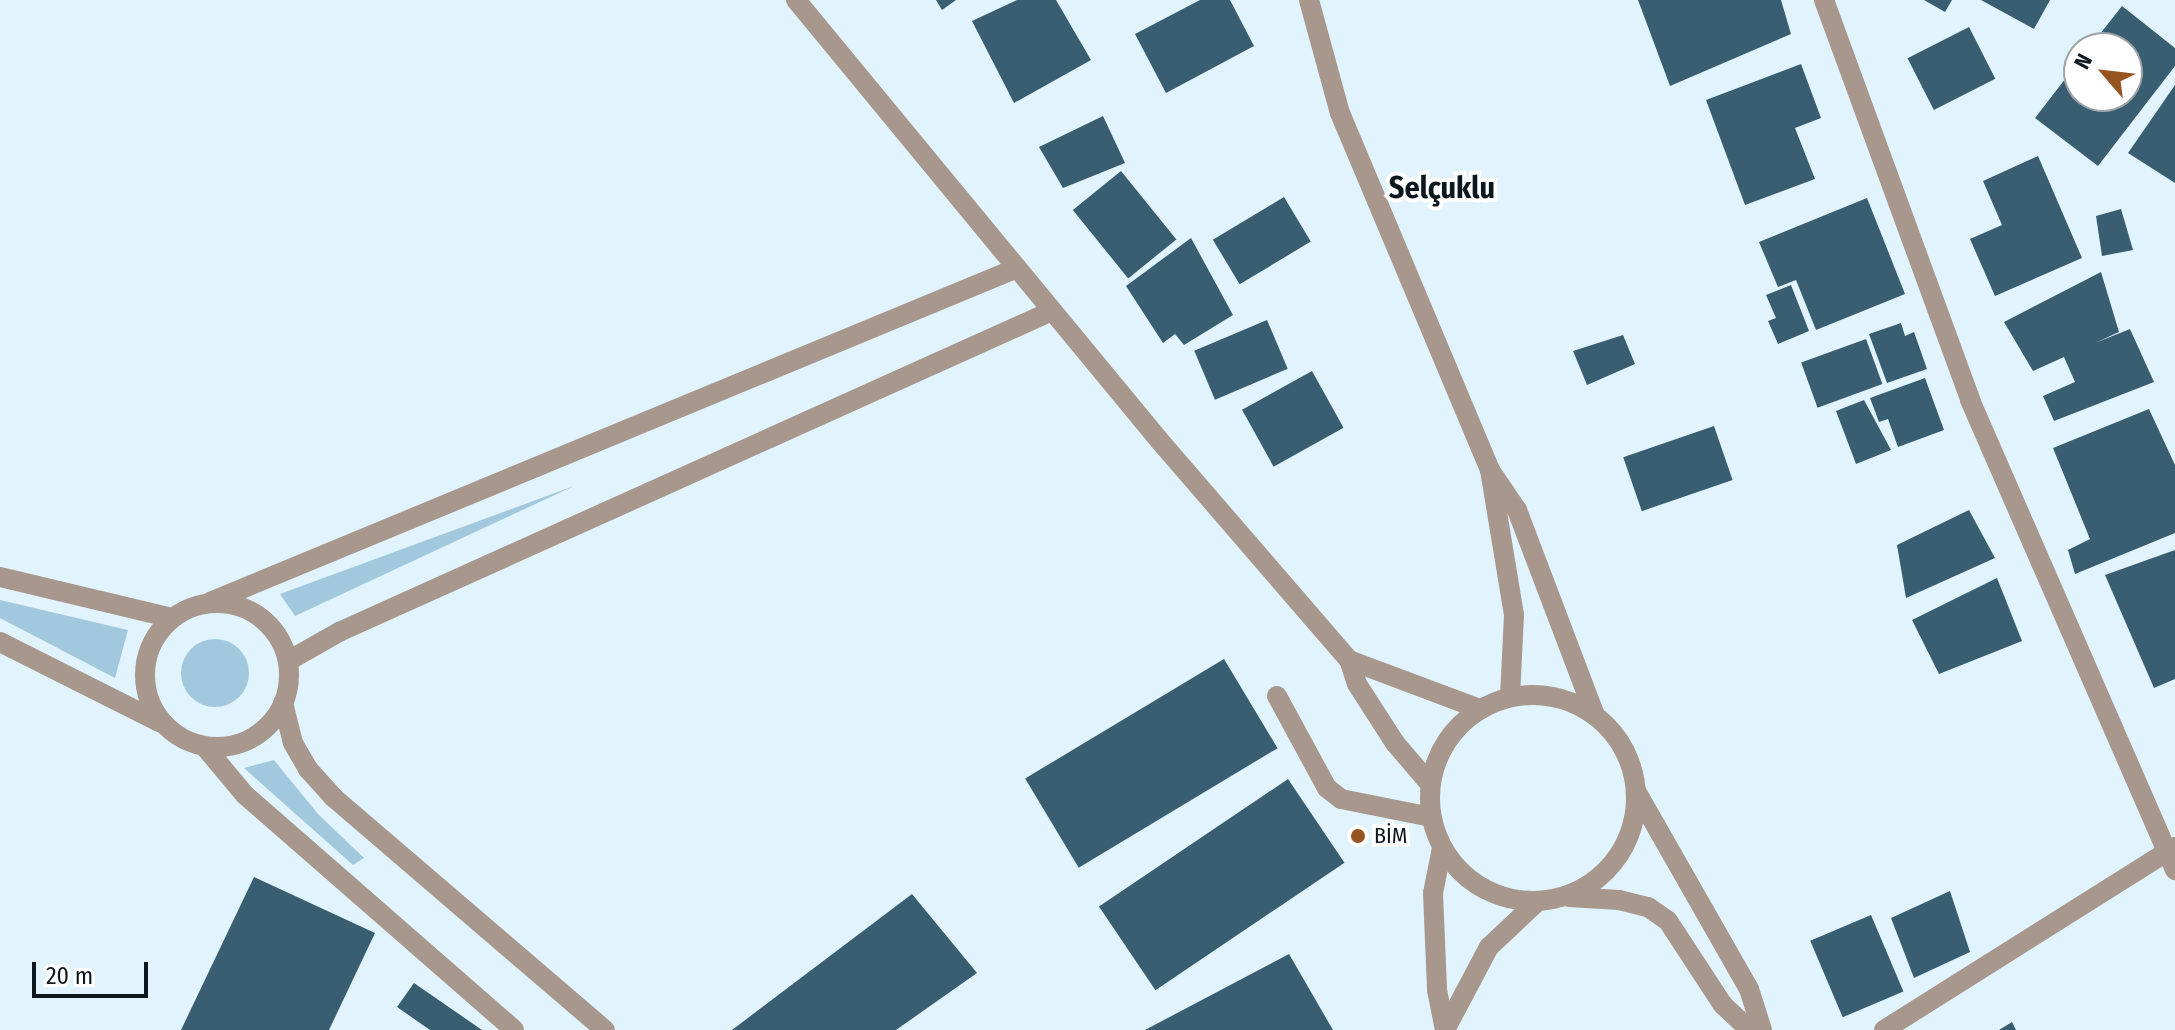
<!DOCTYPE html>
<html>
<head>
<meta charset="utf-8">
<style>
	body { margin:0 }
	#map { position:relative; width:2175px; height:1030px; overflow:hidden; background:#e1f3fd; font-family:"Fira Sans Condensed",sans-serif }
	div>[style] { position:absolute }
	.green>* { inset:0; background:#a1c8dd }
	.round { border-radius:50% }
	.building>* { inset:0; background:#395e71; transform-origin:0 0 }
	.minor>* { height:20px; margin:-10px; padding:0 10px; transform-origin:10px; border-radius:10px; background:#a7978d }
	.minor>.ring { margin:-10px; padding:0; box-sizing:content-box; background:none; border:20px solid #a7978d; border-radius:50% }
	.dots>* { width:22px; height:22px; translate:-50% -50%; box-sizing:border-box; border:4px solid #fff; border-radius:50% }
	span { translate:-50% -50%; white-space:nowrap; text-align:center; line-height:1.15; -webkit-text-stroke:8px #fff; paint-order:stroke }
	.poi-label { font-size:22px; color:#0d181e }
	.left { translate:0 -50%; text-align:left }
	.district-label { font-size:30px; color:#0d181e; font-weight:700 }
	.north { position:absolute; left:2063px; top:32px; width:80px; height:80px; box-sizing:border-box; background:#fff; border:2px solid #9ea3a5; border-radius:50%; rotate:298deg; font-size:22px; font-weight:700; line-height:32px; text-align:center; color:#0d181e }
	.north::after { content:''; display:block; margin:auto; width:28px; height:36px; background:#965520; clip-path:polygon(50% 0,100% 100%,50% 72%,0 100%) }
	.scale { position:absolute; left:32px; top:962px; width:116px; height:36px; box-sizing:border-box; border:4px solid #0d181e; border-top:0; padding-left:10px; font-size:24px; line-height:28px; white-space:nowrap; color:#0d181e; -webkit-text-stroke:6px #fff; paint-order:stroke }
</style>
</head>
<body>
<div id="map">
	<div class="green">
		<div style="clip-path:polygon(574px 486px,295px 616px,280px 594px)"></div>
		<div style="clip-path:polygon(0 600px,128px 630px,115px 678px,0 618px)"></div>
		<div class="round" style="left:181px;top:639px;width:68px;height:68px"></div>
		<div style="clip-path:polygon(274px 760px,318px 814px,364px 858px,353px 865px,244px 768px)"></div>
	</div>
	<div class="building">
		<div style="clip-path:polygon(936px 0,956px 0,942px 10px)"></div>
		<div style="clip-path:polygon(1017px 0,1056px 0,1091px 60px,1014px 103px,972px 21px)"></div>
		<div style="clip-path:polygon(1200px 0,1230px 0,1254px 46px,1166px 93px,1135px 34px)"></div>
		<div style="clip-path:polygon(1638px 0,1781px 0,1791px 34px,1670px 86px)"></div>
		<div style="clip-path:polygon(1924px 0,1952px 0,1945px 12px)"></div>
		<div style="clip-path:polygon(1981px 0,2050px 0,2034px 29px)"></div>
		<div style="clip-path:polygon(2122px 6px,2175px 48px,2175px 66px,2098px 166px,2035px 118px,2079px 61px,2079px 96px,2127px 96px,2127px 48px,2089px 48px)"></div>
		<div style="left:1969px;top:27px;width:58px;height:69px;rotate:63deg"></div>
		<div style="clip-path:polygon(1801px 64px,1821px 118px,1795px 128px,1815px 179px,1745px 205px,1706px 100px)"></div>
		<div style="clip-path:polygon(2175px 85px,2175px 183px,2128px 153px)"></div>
		<div style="clip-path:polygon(1103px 116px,1125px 163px,1063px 188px,1039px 147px)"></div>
		<div style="clip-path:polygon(2038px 156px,2082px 258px,1995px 296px,1970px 239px,2002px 225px,1983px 181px)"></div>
		<div style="left:1121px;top:171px;width:88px;height:62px;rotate:51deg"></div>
		<div style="left:1284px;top:197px;width:52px;height:83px;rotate:59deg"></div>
		<div style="clip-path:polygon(1867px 198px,1905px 294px,1816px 330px,1796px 280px,1778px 287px,1759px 242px)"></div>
		<div style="clip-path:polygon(2121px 209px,2133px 250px,2102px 256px,2096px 216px)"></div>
		<div style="clip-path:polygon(1191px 238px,1233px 315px,1184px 345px,1175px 334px,1163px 343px,1126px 286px)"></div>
		<div style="clip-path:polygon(2101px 272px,2119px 332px,2095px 343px,2130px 329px,2154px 382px,2054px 421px,2043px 396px,2075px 382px,2064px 357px,2033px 371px,2004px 322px)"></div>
		<div style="clip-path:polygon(1791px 285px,1809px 331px,1778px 344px,1768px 321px,1776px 318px,1766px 295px)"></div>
		<div style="left:1267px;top:320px;width:53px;height:79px;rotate:67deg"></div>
		<div style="clip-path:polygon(1901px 323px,1905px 336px,1914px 332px,1927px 369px,1887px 383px,1869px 334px)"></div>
		<div style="clip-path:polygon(1623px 335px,1635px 364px,1587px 385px,1573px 351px)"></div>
		<div style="left:1866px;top:339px;width:48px;height:69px;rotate:70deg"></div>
		<div style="left:1312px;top:371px;width:65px;height:80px;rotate:61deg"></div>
		<div style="clip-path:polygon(1925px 378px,1944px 430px,1898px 447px,1888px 419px,1879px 422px,1870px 398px)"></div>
		<div style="clip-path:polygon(1864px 400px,1891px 450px,1856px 464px,1836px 411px)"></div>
		<div style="clip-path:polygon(2149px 409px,2175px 465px,2175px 533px,2075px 574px,2068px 550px,2090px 539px,2053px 448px)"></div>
		<div style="left:1714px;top:426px;width:57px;height:96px;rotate:71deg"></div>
		<div style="clip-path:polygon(1969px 510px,1995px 558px,1906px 598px,1897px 545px)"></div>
		<div style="clip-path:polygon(2175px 550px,2175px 679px,2154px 688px,2105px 575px)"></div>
		<div style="clip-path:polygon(1997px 578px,2022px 641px,1939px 674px,1912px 620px)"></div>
		<div style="left:1224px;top:659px;width:104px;height:232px;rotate:59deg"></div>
		<div style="left:1288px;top:779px;width:101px;height:228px;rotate:56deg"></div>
		<div style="clip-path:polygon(254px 877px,375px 933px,329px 1030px,181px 1030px)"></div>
		<div style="clip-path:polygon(1950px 891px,1970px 952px,1914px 978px,1891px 918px)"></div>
		<div style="clip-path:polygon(912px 894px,977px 973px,896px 1030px,732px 1030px)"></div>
		<div style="left:1871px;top:915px;width:83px;height:66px;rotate:67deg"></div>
		<div style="clip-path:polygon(1289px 954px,1333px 1030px,1145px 1030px)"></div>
		<div style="clip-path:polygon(414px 983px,482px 1030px,430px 1030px,397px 1007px)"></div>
		<div style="clip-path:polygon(2012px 1022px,2016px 1030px,1999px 1030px)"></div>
	</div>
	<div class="minor">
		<div style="left:796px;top:0;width:570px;rotate:50.48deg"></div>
		<div style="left:1159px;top:440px;width:291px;rotate:49.2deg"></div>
		<div style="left:1309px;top:0;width:117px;rotate:74.7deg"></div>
		<div style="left:1340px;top:113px;width:387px;rotate:67.2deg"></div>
		<div style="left:1824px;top:0;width:426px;rotate:69.9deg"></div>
		<div style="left:1970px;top:400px;width:513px;rotate:66.43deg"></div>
		<div style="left:0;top:577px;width:177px;rotate:13.4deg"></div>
		<div style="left:210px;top:602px;width:873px;rotate:-22.48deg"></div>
		<div class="ring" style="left:145px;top:603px;width:124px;height:124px"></div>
		<div style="left:0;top:642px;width:180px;rotate:26.7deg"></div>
		<div style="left:288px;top:661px;width:59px;rotate:-29.6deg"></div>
		<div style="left:339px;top:632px;width:782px;rotate:-24.24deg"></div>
		<div class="ring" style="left:1430px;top:695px;width:186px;height:186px"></div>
		<div style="left:1277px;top:696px;width:105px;rotate:61.5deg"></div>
		<div style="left:1327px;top:788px;width:18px;rotate:38deg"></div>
		<div style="left:1341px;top:799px;width:92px;rotate:11.3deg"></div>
		<div style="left:1510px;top:697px;width:82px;rotate:-87.2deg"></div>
		<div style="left:1514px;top:615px;width:147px;rotate:-99.4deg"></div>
		<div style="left:1490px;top:470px;width:48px;rotate:56deg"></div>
		<div style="left:1517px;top:510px;width:219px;rotate:69.2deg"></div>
		<div style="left:283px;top:703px;width:41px;rotate:76deg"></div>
		<div style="left:293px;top:743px;width:30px;rotate:60deg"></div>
		<div style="left:308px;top:769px;width:38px;rotate:48deg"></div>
		<div style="left:333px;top:797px;width:358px;rotate:40.6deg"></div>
		<div style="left:205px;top:747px;width:62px;rotate:50.2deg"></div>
		<div style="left:245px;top:795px;width:357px;rotate:41.1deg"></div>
		<div style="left:1430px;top:784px;width:54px;rotate:-130.5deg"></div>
		<div style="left:1395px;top:743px;width:70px;rotate:-122.8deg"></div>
		<div style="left:1357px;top:684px;width:25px;rotate:-108deg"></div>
		<div style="left:1349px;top:660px;width:140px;rotate:20.5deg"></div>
		<div style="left:1636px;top:791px;width:228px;rotate:60.3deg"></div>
		<div style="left:1749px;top:989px;width:43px;rotate:72.4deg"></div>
		<div style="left:1442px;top:848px;width:46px;rotate:101.3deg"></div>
		<div style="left:1433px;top:893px;width:97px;rotate:87.6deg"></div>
		<div style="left:1437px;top:990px;width:41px;rotate:78.7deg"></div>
		<div style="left:1569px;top:897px;width:50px;rotate:3.4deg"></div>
		<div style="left:1619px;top:900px;width:30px;rotate:14deg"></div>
		<div style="left:1648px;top:907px;width:24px;rotate:35deg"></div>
		<div style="left:1668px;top:921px;width:100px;rotate:56.8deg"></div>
		<div style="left:1723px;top:1005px;width:37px;rotate:43deg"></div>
		<div style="left:1445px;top:1030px;width:94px;rotate:-62.1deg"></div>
		<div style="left:1489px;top:947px;width:66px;rotate:-43.2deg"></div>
		<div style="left:1884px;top:1030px;width:344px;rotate:-32.2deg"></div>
	</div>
	<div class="dots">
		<div style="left:1358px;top:836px;background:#965520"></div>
	</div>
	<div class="poi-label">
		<span class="left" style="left:1374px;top:836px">BİM</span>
	</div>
	<div class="district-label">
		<span style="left:1442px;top:188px">Selçuklu</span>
	</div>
	<div class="north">N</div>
	<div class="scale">20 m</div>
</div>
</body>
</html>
